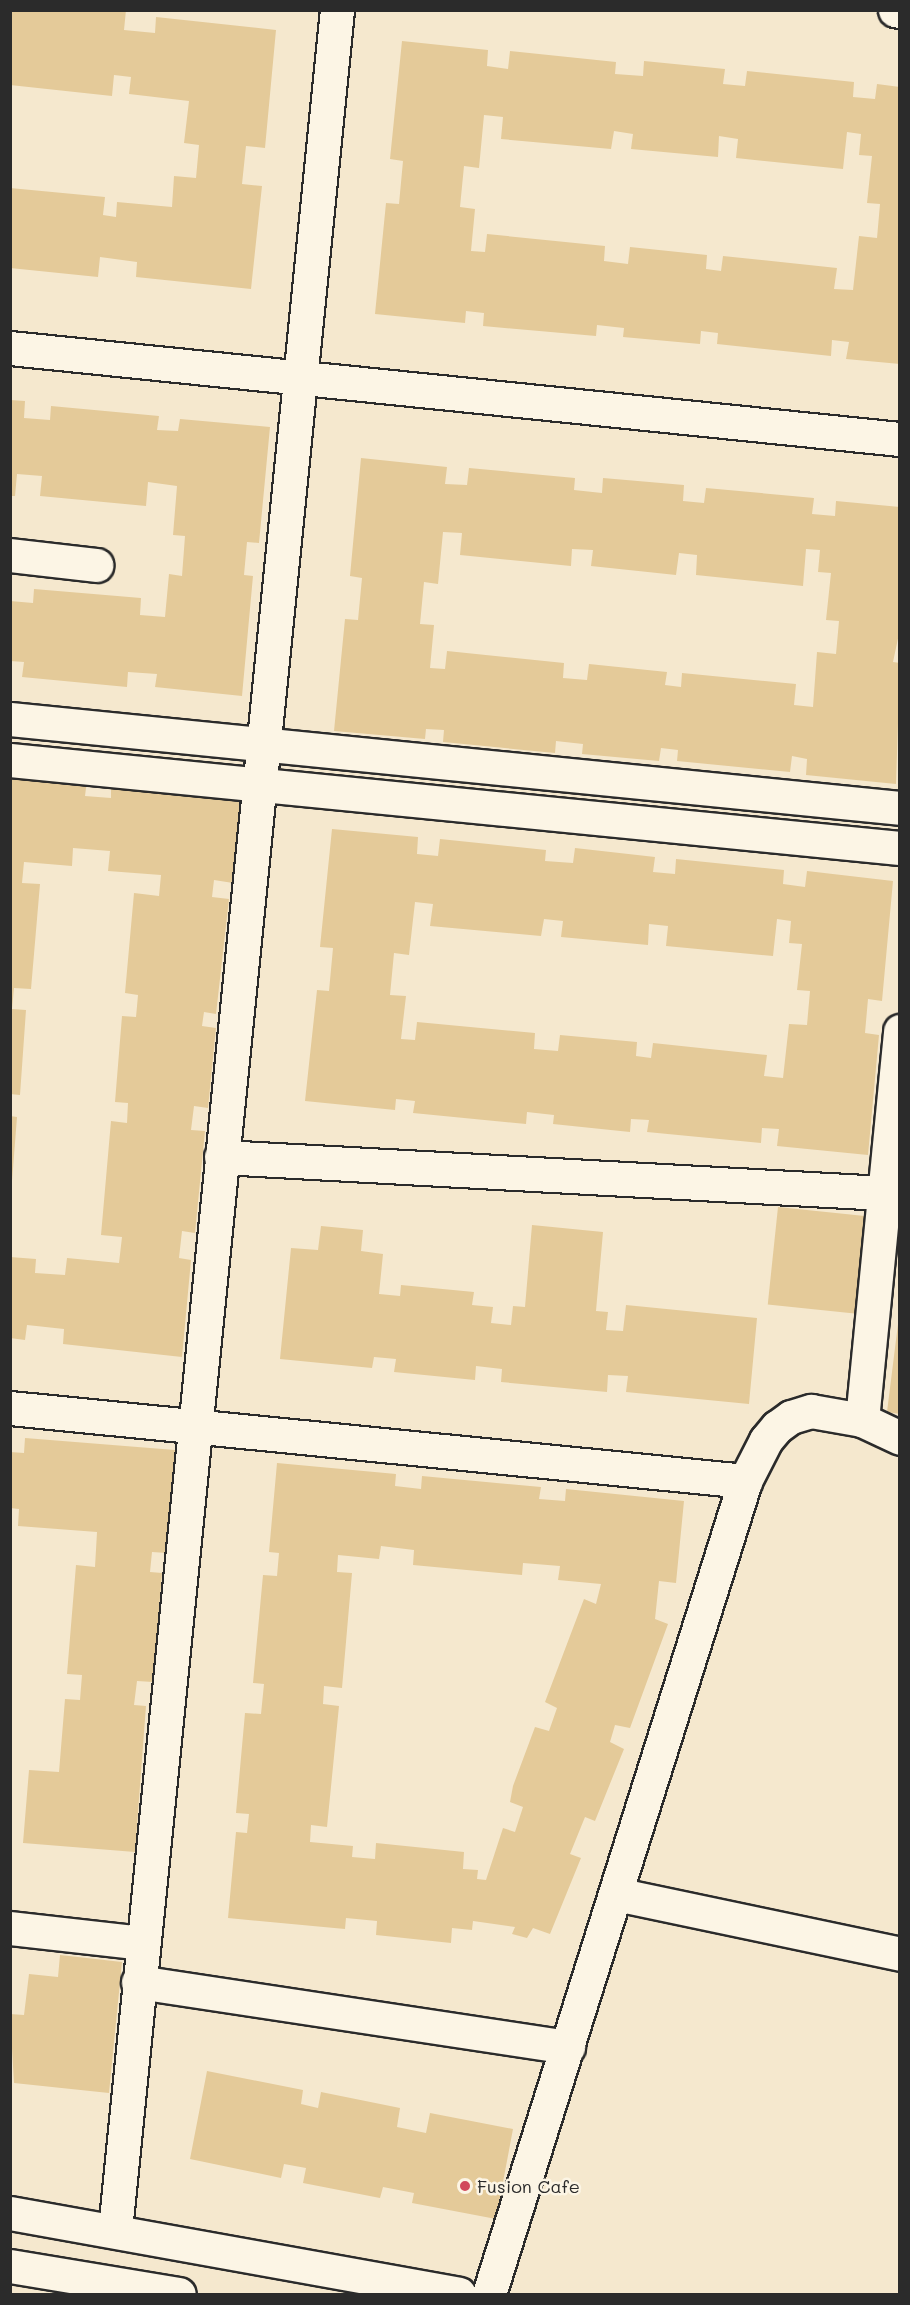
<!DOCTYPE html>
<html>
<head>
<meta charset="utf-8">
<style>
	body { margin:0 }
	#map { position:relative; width:910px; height:2305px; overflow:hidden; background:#f5e8ce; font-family:Mali,sans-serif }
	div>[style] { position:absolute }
	.building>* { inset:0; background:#e4ca99; transform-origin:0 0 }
	.roads { filter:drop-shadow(2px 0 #2b2b2b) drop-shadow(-2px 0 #2b2b2b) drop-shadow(0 2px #2b2b2b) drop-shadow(0 -2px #2b2b2b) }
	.street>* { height:33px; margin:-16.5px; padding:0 16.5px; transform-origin:16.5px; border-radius:16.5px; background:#fcf5e5 }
	.secondary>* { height:33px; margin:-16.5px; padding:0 16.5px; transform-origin:16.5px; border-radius:16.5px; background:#fcf5e5 }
	.dots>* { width:16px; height:16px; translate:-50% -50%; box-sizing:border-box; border:3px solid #fcf5e5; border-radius:50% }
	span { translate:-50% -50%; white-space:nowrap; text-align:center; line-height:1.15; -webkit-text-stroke:5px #fcf5e5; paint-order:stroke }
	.poi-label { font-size:18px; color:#2b2b2b }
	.left { translate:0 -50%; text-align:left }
	.frame { position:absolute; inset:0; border:12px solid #2b2b2b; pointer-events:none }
</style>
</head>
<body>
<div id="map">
	<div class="building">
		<div style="clip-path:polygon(10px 10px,126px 10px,124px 30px,155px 33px,156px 17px,276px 30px,265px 148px,246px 146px,242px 184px,262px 186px,251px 289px,136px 277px,137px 262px,100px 257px,98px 277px,10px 268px,10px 188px,105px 197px,103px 215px,116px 217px,117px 202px,172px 207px,174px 176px,196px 178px,199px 145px,184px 143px,189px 101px,129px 94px,131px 77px,114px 75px,112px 96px,10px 85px)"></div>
		<div style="clip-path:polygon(evenodd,402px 41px,488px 50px,487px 66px,508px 69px,510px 51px,616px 62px,615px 74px,643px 76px,644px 61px,725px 69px,723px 84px,745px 86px,747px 71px,854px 82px,853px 97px,875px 99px,877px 84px,900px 87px,900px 364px,846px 359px,849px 342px,832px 340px,831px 356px,717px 344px,718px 333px,701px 331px,700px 344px,623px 337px,624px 328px,597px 325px,596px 336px,483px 326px,484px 313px,466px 311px,465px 323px,375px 314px,386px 203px,399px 204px,403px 161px,390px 159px,402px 41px,484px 115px,503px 117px,501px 139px,611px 149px,614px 131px,633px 134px,631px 149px,718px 157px,719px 136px,738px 139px,736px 158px,843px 169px,847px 132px,861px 134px,859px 155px,872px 156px,867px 203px,880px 204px,877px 238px,859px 236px,853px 290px,834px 289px,837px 268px,723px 256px,721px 271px,706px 269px,707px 255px,630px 247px,628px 264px,604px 261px,605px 246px,487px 234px,485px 252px,471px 251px,475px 209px,460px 207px,464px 166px,479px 168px,484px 115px)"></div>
		<div style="clip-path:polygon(10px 400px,25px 401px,24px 418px,50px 420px,51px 406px,159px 416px,157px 430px,178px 431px,180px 419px,270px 427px,259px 543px,247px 542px,244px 575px,253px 576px,242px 696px,155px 687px,157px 674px,128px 672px,127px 687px,22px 677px,24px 662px,10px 661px,10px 601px,33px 603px,34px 589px,141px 598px,140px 615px,165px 617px,169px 574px,182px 576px,185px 536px,173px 535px,177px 486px,148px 482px,146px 506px,40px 496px,42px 476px,17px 474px,15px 496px,10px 496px)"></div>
		<div style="clip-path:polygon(evenodd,361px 458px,447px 467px,445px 484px,467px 485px,469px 468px,575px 478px,574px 490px,602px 493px,603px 478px,684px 485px,683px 501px,704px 503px,706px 488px,814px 498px,812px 514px,835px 516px,836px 501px,900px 507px,900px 629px,893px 662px,900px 663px,896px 784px,806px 775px,807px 759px,792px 756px,790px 772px,677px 761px,678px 750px,661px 748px,659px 761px,582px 754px,583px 744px,556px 741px,555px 753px,443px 742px,444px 730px,426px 729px,425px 739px,334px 731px,345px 619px,358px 620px,362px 578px,350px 576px,361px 458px,443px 532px,462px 533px,460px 555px,571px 566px,572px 549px,593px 550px,591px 566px,676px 575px,679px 553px,697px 555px,696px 575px,803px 586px,806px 549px,820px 550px,818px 572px,831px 573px,826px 620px,839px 621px,836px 654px,817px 652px,813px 707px,794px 705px,796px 684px,682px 673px,681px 687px,665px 685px,667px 672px,589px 664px,587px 680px,563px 678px,564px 663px,447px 651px,445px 669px,430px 668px,434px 625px,420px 624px,424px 582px,438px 584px,443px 532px)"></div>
		<div style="clip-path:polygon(10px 772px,87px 780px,85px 796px,111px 798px,111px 786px,241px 800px,233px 883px,214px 880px,212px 897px,229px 899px,216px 1014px,204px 1012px,202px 1026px,216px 1028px,208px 1108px,194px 1106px,191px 1130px,205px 1131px,195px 1233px,182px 1231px,179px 1258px,191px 1260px,182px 1357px,63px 1344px,64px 1329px,27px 1325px,25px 1340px,10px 1338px,10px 1257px,36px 1259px,35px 1273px,65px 1275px,67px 1258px,119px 1263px,122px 1237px,101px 1235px,111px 1121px,127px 1123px,128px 1103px,115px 1102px,122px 1016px,136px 1017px,138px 995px,125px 993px,134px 893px,159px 896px,161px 875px,108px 871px,110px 851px,73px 848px,72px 866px,24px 862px,22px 883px,40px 884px,31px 989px,14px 988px,12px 1009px,26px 1010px,20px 1095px,10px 1094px)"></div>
		<div style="clip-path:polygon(evenodd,332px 829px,418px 837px,417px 854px,438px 856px,440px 839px,546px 850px,545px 861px,573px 863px,575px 848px,655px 857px,653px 872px,675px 874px,676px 859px,784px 870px,783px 884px,805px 887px,807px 871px,893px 881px,882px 1001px,868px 999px,865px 1033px,879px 1035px,868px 1155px,777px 1146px,779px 1129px,762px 1128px,761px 1143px,647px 1132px,649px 1120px,631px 1119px,630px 1132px,553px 1124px,554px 1115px,527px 1112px,526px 1124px,413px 1113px,415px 1101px,396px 1099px,395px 1110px,305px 1101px,317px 990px,329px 991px,333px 948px,320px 947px,332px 829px,415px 902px,433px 904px,430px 926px,541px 936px,544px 919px,563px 921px,561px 937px,648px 945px,649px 924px,668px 926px,666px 946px,773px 956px,777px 919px,791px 921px,789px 943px,802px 944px,797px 990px,810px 991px,807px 1025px,789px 1024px,783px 1078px,764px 1076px,767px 1055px,653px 1043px,651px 1058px,636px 1056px,637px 1042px,560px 1035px,558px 1051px,534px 1049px,535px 1033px,417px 1022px,415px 1040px,401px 1039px,406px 996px,390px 995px,394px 953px,409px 955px,415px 902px)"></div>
		<div style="clip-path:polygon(10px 1116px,17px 1117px,12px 1181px,10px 1181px)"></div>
		<div style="left:778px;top:1207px;width:92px;height:98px;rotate:6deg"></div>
		<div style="clip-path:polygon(532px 1225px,603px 1232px,596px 1311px,608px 1312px,606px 1330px,623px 1331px,626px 1305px,757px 1318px,749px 1404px,626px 1392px,628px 1376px,608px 1375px,607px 1392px,501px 1382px,502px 1369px,476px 1366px,475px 1380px,394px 1372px,396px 1359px,374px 1357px,372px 1368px,280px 1359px,291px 1248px,318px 1250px,321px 1226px,363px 1230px,361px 1251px,383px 1254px,379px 1294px,400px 1296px,401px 1285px,474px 1292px,472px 1305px,493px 1307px,491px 1323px,511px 1325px,513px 1306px,525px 1307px)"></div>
		<div style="clip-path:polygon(898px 1324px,900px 1324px,900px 1414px,887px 1412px)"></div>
		<div style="clip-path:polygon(25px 1438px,175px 1450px,167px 1553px,152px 1552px,150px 1572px,162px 1573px,153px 1682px,137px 1681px,134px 1705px,146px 1706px,135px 1852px,23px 1843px,29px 1770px,59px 1772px,65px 1699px,80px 1700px,82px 1675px,67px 1674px,76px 1565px,95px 1567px,97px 1532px,18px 1526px,19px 1509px,10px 1508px,10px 1452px,24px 1453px)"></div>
		<div style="clip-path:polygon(evenodd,277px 1463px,396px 1474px,395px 1486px,421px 1489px,422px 1476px,541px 1487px,539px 1499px,565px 1501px,566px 1489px,684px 1501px,676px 1583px,659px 1581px,655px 1619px,668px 1624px,630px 1728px,615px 1725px,610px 1742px,624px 1749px,595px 1821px,585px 1817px,570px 1854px,581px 1858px,550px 1934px,533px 1928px,527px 1938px,512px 1934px,515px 1927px,473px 1921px,472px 1930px,452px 1928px,451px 1943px,376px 1935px,377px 1921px,346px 1918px,345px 1929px,228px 1918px,236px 1832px,247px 1833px,249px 1814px,236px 1813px,245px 1713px,261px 1714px,264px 1684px,253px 1683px,263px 1575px,277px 1576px,279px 1553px,269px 1552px,277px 1463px,381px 1546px,414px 1550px,413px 1565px,522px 1575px,523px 1563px,560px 1566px,558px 1580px,601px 1584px,596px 1604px,584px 1599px,545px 1702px,557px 1708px,549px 1731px,535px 1727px,513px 1786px,510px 1802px,523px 1807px,515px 1832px,503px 1828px,486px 1880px,477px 1879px,478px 1870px,463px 1869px,464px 1852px,376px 1843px,375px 1859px,352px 1857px,353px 1846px,310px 1842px,311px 1825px,327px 1827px,339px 1706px,323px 1704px,324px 1686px,342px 1688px,352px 1573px,337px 1572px,338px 1555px,379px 1559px,381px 1546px)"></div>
		<div style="clip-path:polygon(60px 1955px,122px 1962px,109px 2093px,14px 2083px,10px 2014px,24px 2015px,29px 1974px,58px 1977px)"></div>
		<div style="clip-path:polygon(207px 2071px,303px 2090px,301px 2104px,318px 2108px,321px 2092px,400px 2108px,397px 2127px,426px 2133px,430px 2113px,513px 2129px,496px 2219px,412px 2203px,414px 2193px,383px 2187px,380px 2198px,303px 2183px,306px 2168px,284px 2164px,281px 2178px,190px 2159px)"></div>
	</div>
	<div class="roads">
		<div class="street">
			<div style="left:895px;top:10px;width:5px;rotate:11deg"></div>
			<div style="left:10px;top:348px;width:895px;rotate:5.84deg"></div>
			<div style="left:10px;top:555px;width:87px;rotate:6.6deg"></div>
			<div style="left:10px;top:719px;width:894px;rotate:5.71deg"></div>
			<div style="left:10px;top:760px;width:894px;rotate:5.65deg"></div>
			<div style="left:221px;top:1157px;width:664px;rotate:3.11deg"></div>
			<div style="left:10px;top:1408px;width:739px;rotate:5.67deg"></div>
			<div style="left:862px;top:1420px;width:391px;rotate:-84.4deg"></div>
			<div style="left:616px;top:1894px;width:290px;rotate:11.9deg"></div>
			<div style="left:10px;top:1928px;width:134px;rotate:6.4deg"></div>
			<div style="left:138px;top:1982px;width:435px;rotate:8.6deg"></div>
			<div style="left:115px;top:2230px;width:2231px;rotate:-84.29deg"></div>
			<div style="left:489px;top:2294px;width:852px;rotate:-72.52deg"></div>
			<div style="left:745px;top:1481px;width:46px;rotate:-62.9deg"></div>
			<div style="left:766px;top:1440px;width:17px;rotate:-50deg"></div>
			<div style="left:777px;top:1427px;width:17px;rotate:-36deg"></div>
			<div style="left:791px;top:1417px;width:21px;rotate:-17deg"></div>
			<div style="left:811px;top:1411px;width:52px;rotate:10deg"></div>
			<div style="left:862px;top:1420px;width:42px;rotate:25.3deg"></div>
		</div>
		<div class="secondary">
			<div style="left:10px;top:2213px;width:456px;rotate:10.2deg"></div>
			<div style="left:10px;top:2266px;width:171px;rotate:9.4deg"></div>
		</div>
	</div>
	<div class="dots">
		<div style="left:465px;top:2186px;background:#d1495b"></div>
	</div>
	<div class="poi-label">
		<span class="left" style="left:477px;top:2186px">Fusion Cafe</span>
	</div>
	<div class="frame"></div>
</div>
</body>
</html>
